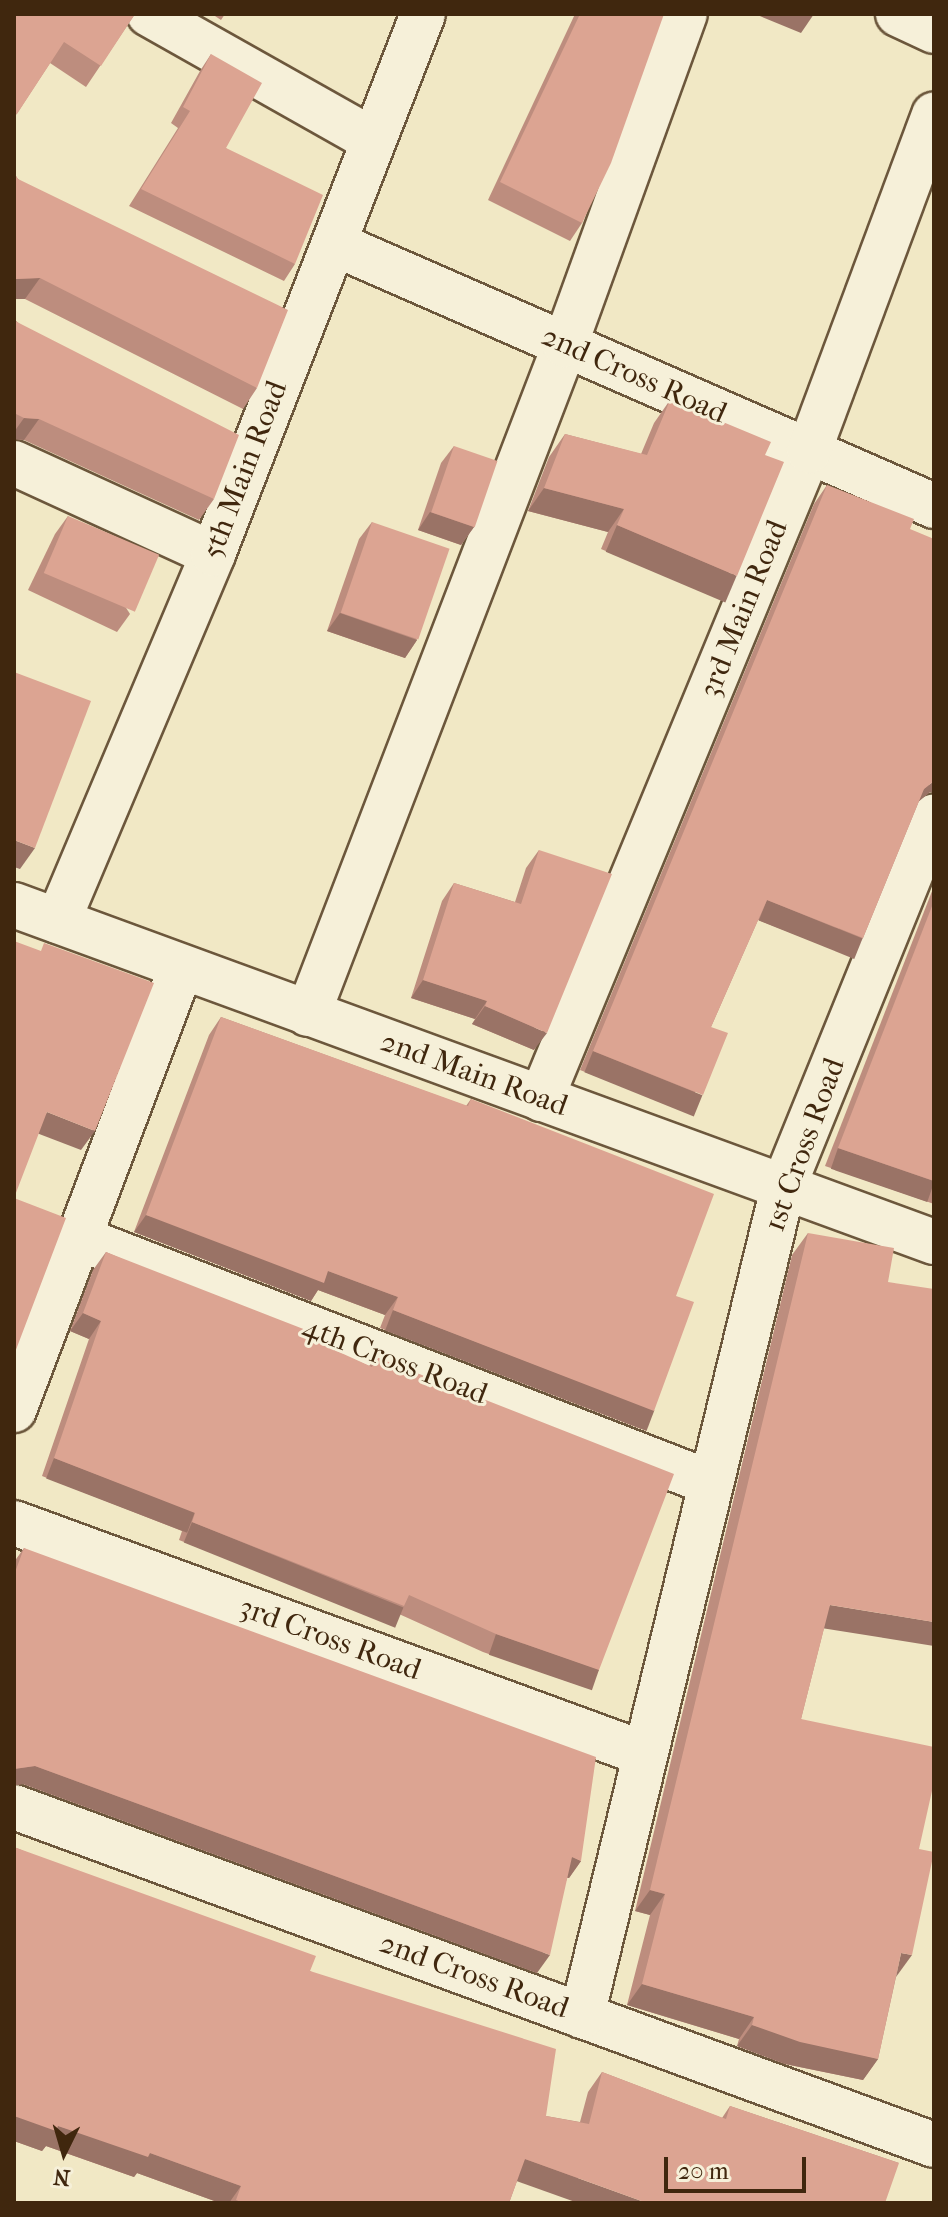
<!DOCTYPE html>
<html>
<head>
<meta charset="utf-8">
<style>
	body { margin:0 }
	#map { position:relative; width:948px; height:2217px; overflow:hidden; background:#f1e8c5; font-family:"IM FELL French Canon",serif }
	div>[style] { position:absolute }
	.roads { filter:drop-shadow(2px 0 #6c573c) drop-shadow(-2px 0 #6c573c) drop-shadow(0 2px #6c573c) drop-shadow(0 -2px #6c573c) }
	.minor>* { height:44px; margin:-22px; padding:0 22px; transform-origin:22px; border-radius:22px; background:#f6f0d9 }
	.tertiary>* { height:44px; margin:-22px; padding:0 22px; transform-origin:22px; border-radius:22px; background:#f6f0d9 }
	.wall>* { inset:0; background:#bd8d7e }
	.shaded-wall>* { inset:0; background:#9a7366; transform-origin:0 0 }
	.building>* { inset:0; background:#dca492; transform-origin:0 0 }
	span { translate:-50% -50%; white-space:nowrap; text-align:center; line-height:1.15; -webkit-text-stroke:6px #f6f0d9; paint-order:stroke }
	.street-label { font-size:30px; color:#40270e }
	.frame { position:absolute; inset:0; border:16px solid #40270e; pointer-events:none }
	.north { position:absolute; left:24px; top:2113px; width:80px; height:80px; -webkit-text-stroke:6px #f6f0d9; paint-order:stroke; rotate:185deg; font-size:22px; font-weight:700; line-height:32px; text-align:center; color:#40270e }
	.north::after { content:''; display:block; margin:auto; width:28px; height:36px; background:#40270e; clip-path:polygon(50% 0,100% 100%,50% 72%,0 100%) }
	.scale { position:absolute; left:664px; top:2157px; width:142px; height:36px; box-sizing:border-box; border:4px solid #40270e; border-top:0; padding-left:10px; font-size:24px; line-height:28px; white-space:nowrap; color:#40270e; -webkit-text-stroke:6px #f6f0d9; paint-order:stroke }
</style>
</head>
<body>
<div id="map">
	<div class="roads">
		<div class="minor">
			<div style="left:149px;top:14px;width:257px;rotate:29.4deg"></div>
			<div style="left:898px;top:14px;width:40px;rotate:25deg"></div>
			<div style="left:335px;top:244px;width:654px;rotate:23.62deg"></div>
			<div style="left:14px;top:463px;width:219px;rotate:24.6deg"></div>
			<div style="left:58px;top:921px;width:398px;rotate:-67.1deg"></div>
			<div style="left:213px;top:554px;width:579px;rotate:-68.75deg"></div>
			<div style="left:308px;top:1014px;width:717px;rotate:-68.99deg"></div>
			<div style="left:565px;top:345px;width:352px;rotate:-70.1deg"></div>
			<div style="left:541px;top:1099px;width:701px;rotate:-67.53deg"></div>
			<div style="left:809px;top:451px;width:359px;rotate:-69.6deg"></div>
			<div style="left:79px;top:1238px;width:678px;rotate:21.19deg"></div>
			<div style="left:14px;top:1410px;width:473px;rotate:-69.3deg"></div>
			<div style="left:14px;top:1523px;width:672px;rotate:20.11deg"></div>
			<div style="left:14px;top:1807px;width:980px;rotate:20.17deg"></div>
			<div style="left:582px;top:2016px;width:852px;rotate:-76.36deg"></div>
			<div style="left:783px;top:1188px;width:401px;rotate:-67.9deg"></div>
		</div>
		<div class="tertiary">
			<div style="left:14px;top:905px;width:980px;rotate:20.12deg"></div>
		</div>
	</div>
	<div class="wall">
		<div style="clip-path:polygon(14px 14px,135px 14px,86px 87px,50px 63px,14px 118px)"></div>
		<div style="clip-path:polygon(212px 14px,225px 14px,221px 20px)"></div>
		<div style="clip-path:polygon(575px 14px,663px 14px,582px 223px,570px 241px,488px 200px)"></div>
		<div style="clip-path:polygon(211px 54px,226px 148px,295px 264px,284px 281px,129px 206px,178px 128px,171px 123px,200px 71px)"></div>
		<div style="clip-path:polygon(14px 173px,18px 179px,257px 388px,243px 409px,25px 299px,14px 299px)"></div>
		<div style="clip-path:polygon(14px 319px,214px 499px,199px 520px,24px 440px,14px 439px)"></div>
		<div style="clip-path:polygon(670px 400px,765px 455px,721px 599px,601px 549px,608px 532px,528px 511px,549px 457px,565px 434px,641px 454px,654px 423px)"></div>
		<div style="clip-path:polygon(454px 446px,474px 527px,461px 545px,418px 530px,441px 463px)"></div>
		<div style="clip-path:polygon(827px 485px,910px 529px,930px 792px,919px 801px,863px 938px,850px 956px,758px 920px,711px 1027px,690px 1113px,580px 1070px,814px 504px)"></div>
		<div style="clip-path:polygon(68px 516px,130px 614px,117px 632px,28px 590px,55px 534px)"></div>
		<div style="clip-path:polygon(372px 522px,417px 640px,405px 658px,327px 631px,359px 539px)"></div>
		<div style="clip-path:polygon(539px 850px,534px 1050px,472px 1024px,475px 1019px,411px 998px,442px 901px,454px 883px,515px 902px,526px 868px)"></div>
		<div style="clip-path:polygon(934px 886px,934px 1204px,825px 1166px)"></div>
		<div style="clip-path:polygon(221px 1017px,466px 1106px,471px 1099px,676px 1296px,641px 1429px,380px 1328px,385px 1315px,318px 1290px,311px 1301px,134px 1232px,209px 1035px)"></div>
		<div style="clip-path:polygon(808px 1233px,824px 1628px,801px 1719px,919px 1849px,896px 1977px,878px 2059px,863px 2080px,785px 2064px,737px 2046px,739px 2039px,627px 2005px,650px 1915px,635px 1911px,792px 1255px)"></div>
		<div style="clip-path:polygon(106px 1252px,369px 1366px,376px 1357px,599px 1670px,587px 1688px,483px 1652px,399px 1614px,392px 1624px,179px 1540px,182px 1531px,42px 1476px,89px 1339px,70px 1331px,93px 1270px)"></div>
		<div style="clip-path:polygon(24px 1548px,581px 1861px,569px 1878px,567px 1878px,537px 1973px,23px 1784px,14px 1785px,14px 1562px)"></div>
		<div style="clip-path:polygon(14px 1847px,310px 1971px,546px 2116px,580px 2122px,588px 2092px,602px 2072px,722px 2118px,730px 2106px,899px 2163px,517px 2181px,509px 2203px,220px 2203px,137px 2173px,134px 2177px,46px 2146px,42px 2151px,14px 2141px)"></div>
	</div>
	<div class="shaded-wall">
		<div style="clip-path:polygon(755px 14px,814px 14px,801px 33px)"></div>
		<div style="clip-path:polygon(40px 278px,25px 299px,14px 299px,14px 281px,16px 279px)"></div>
		<div style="clip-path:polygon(24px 418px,39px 419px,24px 440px,14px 439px,14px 432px)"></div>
		<div style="clip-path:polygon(544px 488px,624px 509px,608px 532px,528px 511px)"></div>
		<div style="clip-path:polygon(430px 512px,474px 527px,461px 545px,418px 530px)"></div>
		<div style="left:617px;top:525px;width:130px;height:29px;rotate:23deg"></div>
		<div style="clip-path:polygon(340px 613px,417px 640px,405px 658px,327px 631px)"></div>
		<div style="clip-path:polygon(934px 781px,934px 793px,930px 792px,911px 808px,924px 789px)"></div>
		<div style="clip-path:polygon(14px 840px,35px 848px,20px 869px,14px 867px)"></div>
		<div style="left:767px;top:900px;width:103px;height:22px;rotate:22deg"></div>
		<div style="clip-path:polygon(423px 980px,487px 1001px,475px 1019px,411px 998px)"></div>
		<div style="clip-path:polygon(485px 1006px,547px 1033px,534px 1050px,472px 1024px)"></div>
		<div style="left:593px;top:1051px;width:118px;height:23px;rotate:22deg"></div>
		<div style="clip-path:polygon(47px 1112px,95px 1131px,81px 1150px,34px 1132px)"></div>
		<div style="left:838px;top:1148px;width:102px;height:22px;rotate:19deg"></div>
		<div style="clip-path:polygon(146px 1215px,328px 1271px,398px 1297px,385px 1315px,318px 1290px,311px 1301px,134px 1232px)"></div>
		<div style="left:393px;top:1310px;width:280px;height:22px;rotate:21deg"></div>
		<div style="clip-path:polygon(83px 1313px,101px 1321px,89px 1339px,70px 1331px)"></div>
		<div style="left:54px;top:1458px;width:151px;height:22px;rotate:21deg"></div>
		<div style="left:192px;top:1522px;width:228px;height:22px;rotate:22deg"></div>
		<div style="clip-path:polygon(830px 1605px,934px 1622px,934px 1646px,815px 1627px)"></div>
		<div style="left:496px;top:1634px;width:109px;height:22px;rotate:19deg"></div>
		<div style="clip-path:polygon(35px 1766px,550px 1955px,537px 1973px,23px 1784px,14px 1785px,14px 1769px)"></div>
		<div style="clip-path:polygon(572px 1857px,581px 1861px,569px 1878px,560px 1875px)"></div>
		<div style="clip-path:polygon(650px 1890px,665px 1894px,650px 1915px,635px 1911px)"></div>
		<div style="clip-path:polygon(901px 1953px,912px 1955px,896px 1977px)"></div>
		<div style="clip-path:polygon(642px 1984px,754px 2017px,739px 2039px,627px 2005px)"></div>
		<div style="clip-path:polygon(752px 2025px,878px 2059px,863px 2080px,785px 2064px,737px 2046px)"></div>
		<div style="clip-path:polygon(14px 2116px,58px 2126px,150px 2153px,241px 2186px,229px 2203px,220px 2203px,137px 2173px,134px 2177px,46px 2146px,42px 2151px,14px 2141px)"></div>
		<div style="clip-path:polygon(525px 2159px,647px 2203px,578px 2203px,511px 2179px)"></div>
	</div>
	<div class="building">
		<div style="clip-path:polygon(14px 14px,135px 14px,101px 66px,64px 42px,17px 114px,14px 113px)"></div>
		<div style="clip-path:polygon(580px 14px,664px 14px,611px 163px,582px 223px,500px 182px)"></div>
		<div style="clip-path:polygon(211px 54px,262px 83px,226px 148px,323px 195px,295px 264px,141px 189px,190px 111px,183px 107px)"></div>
		<div style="clip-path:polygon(14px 173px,18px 179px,288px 310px,257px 388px,40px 278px,16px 279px,14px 281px)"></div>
		<div style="clip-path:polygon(14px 319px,17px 322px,239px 435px,214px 499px,39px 419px,24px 418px,14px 413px)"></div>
		<div style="clip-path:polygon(670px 400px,771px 442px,765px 455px,784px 462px,737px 576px,617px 525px,624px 509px,544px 488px,565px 434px,647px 455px)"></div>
		<div style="left:454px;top:446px;width:46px;height:70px;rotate:19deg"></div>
		<div style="clip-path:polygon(827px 485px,914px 519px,910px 529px,934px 539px,934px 781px,924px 789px,863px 938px,767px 900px,711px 1027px,728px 1033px,703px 1095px,593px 1051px)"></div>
		<div style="left:68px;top:516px;width:99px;height:62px;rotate:23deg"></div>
		<div style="left:372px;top:522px;width:82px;height:96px;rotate:19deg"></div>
		<div style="clip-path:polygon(14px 672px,91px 701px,35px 848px,14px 840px)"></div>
		<div style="clip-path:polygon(539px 850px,612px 874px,547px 1033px,485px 1006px,487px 1001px,423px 980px,454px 883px,521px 904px)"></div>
		<div style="clip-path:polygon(934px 901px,934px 1181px,838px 1148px)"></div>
		<div style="clip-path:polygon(14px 941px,41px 951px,44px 943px,154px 983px,95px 1131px,47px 1112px,14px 1198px,66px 1218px,14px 1355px)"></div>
		<div style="clip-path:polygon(221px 1017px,468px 1106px,471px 1099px,714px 1194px,676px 1296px,694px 1302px,654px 1411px,393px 1310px,398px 1297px,328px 1271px,324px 1283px,146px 1215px)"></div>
		<div style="clip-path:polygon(808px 1233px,894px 1248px,888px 1282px,934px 1289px,934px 1622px,830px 1605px,801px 1719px,934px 1747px,934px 1782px,919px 1849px,934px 1852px,912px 1955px,901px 1953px,878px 2059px,800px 2042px,752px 2025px,754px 2017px,642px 1984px,665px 1894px,650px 1890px)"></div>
		<div style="clip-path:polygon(106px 1252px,306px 1330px,304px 1336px,372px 1367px,376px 1357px,674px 1474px,599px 1670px,496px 1634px,409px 1595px,404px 1606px,192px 1522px,195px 1513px,54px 1458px,101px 1321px,83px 1313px)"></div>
		<div style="clip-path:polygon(24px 1548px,596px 1757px,581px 1861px,572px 1857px,550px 1955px,35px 1766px,14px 1769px,14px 1575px)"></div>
		<div style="clip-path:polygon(14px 1847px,316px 1956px,310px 1971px,556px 2049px,546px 2116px,589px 2124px,602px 2072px,726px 2119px,730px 2106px,899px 2163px,885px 2203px,647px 2203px,525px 2159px,509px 2203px,243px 2203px,236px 2200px,241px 2186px,150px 2153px,148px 2157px,58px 2126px,56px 2131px,14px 2116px)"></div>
	</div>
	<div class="street-label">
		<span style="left:634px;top:375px;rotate:24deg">2nd Cross Road</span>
		<span style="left:245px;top:470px;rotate:-69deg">5th Main Road</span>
		<span style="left:744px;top:609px;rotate:-68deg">3rd Main Road</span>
		<span style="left:474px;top:1074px;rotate:20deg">2nd Main Road</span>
		<span style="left:805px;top:1145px;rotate:-70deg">1st Cross Road</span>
		<span style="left:395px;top:1361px;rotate:21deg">4th Cross Road</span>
		<span style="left:330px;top:1639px;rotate:20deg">3rd Cross Road</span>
		<span style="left:474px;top:1976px;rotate:20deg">2nd Cross Road</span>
	</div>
	<div class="frame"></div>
	<div class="north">N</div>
	<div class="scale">20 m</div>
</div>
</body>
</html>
